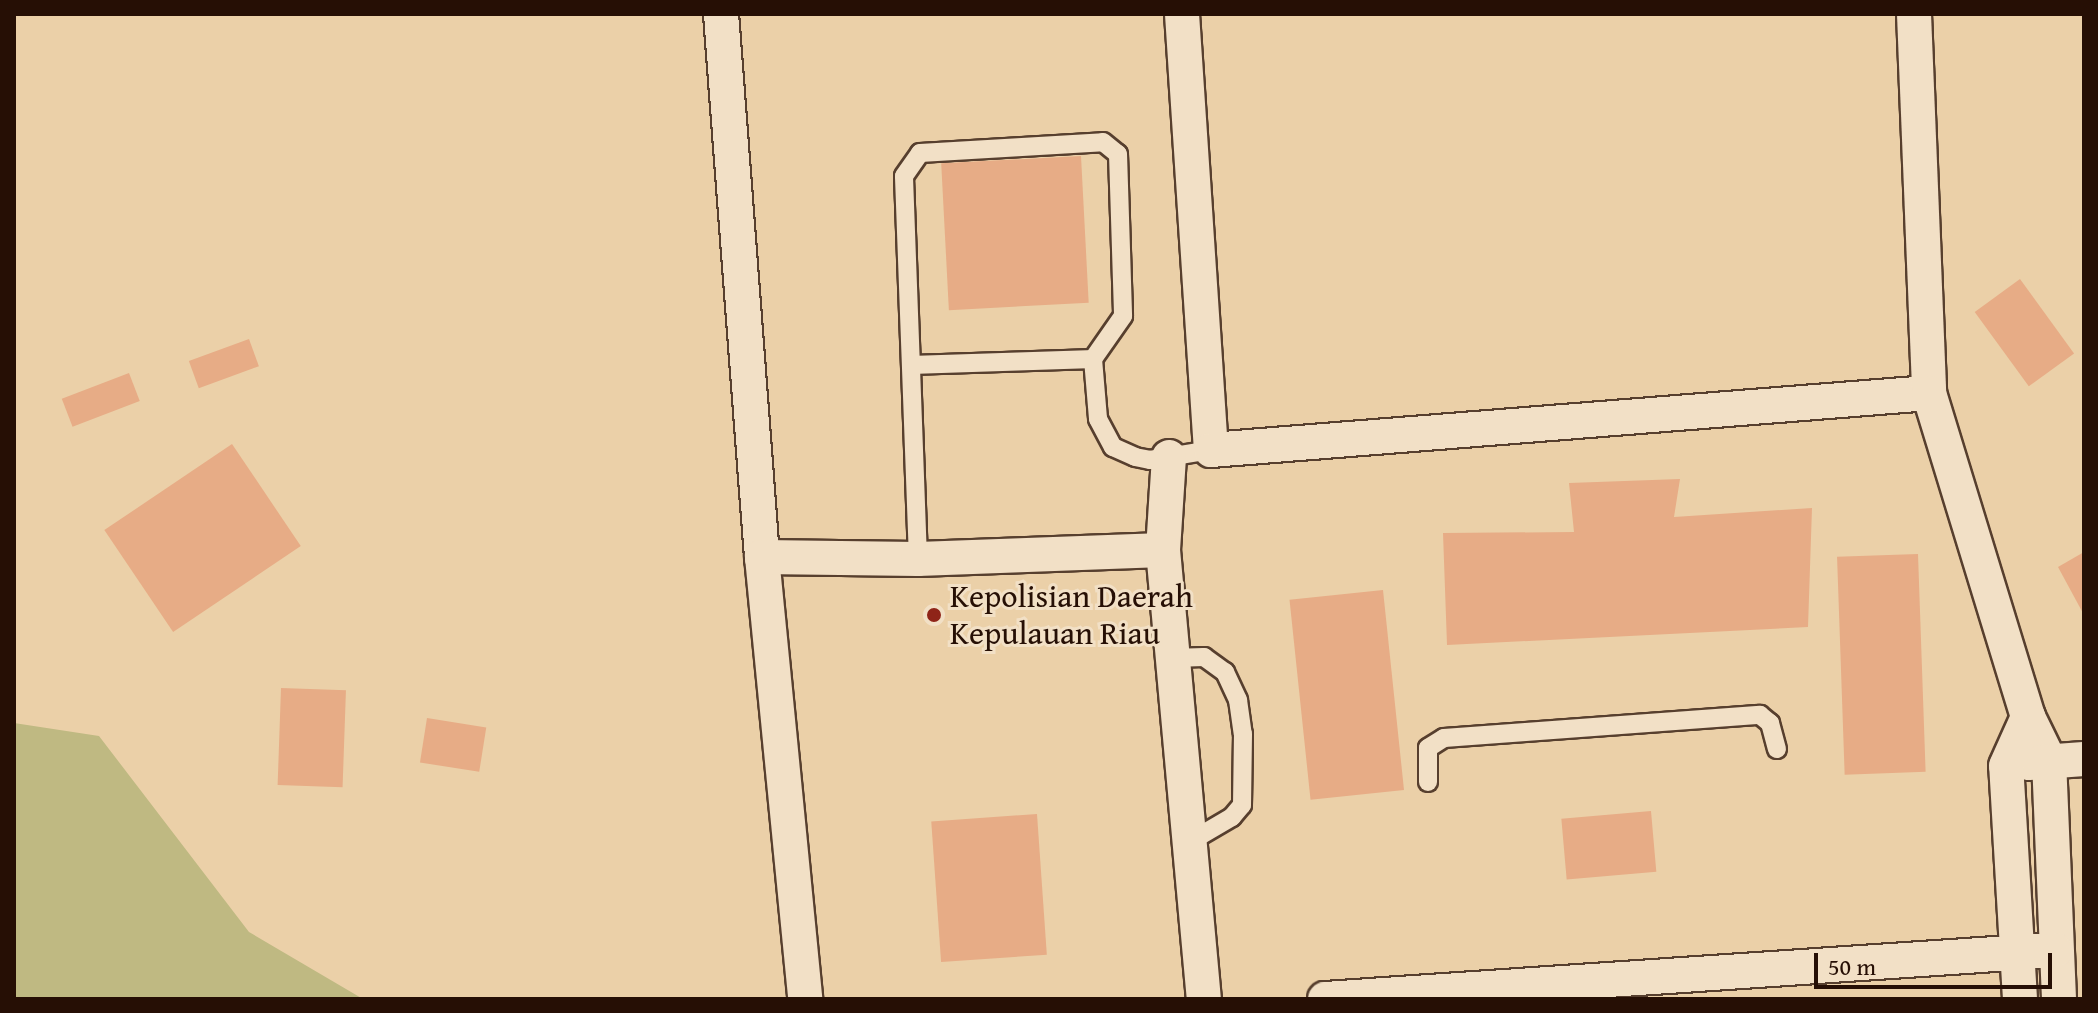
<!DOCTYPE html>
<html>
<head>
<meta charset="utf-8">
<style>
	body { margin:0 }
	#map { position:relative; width:2098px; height:1013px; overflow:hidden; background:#ebd0a8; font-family:"Gentium Book Plus",serif }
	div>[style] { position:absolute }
	.green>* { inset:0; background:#bfb982 }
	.building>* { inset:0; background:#e7ac86; transform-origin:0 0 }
	.roads { filter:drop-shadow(2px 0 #573f2e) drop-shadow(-2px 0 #573f2e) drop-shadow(0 2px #573f2e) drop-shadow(0 -2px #573f2e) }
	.service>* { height:18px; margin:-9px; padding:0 9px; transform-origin:9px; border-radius:9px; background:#f2e0c6 }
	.minor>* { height:34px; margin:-17px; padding:0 17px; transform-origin:17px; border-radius:17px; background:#f2e0c6 }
	.dots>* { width:22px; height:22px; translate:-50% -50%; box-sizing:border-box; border:4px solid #f2e0c6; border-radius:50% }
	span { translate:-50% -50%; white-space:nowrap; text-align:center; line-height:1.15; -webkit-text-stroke:6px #f2e0c6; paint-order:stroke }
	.poi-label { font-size:32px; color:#260f05 }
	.left { translate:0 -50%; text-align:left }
	.frame { position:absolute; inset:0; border:16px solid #260f05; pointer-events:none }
	.scale { position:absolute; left:1814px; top:953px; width:238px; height:36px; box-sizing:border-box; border:4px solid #260f05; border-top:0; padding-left:10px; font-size:24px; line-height:28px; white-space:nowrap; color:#260f05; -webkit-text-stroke:6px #f2e0c6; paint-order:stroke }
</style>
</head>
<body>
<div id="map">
	<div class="green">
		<div style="clip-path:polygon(14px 723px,99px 736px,249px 932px,363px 999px,14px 999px)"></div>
	</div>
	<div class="building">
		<div style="left:1081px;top:156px;width:147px;height:140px;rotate:87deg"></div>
		<div style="left:2020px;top:279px;width:92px;height:56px;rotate:54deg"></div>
		<div style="left:249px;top:339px;width:29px;height:64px;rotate:70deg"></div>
		<div style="left:129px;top:373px;width:30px;height:72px;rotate:69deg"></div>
		<div style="left:232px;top:444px;width:123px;height:154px;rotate:56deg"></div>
		<div style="clip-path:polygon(1680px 479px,1674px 517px,1812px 508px,1808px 627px,1447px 645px,1443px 533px,1574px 532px,1569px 483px)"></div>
		<div style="clip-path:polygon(2084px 552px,2084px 615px,2058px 567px)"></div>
		<div style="left:1918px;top:554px;width:218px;height:81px;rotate:88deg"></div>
		<div style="left:1383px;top:590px;width:201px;height:94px;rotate:84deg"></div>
		<div style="left:281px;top:688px;width:65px;height:97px;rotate:2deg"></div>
		<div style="left:427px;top:718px;width:60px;height:45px;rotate:9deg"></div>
		<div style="left:1651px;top:811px;width:61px;height:90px;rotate:85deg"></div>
		<div style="left:1037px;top:814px;width:141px;height:106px;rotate:86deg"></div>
	</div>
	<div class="roads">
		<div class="service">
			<div style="left:912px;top:365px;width:181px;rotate:-1.9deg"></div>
			<div style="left:918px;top:559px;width:383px;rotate:-92.1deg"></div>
			<div style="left:904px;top:176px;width:28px;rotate:-55deg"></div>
			<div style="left:920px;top:153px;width:183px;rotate:-3.4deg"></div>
			<div style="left:1103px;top:142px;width:19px;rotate:39deg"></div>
			<div style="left:1118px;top:154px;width:162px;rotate:88.2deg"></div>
			<div style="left:1123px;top:316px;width:52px;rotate:124.9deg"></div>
			<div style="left:1093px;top:359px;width:60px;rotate:85.2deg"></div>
			<div style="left:1098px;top:419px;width:32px;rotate:62deg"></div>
			<div style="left:1113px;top:447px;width:24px;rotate:24deg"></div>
			<div style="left:1135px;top:457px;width:15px;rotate:11deg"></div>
			<div style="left:1150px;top:460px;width:62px;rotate:-9.3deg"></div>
			<div style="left:1172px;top:658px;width:32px;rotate:-2deg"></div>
			<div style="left:1204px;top:657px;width:26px;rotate:36deg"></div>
			<div style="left:1225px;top:672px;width:31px;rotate:65deg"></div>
			<div style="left:1238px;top:700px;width:34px;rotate:82deg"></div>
			<div style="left:1243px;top:734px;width:71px;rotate:90.8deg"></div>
			<div style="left:1242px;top:805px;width:16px;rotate:130deg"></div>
			<div style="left:1232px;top:817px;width:45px;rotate:149.5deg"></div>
			<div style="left:1428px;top:782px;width:34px;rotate:-90deg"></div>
			<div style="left:1428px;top:748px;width:19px;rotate:-32deg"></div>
			<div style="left:1444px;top:738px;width:317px;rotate:-4.2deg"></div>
			<div style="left:1760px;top:715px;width:13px;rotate:39deg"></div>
			<div style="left:1770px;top:723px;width:27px;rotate:75deg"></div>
		</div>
		<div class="minor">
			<div style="left:721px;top:14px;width:545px;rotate:85.68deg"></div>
			<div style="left:762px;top:557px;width:444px;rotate:84.4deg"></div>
			<div style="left:1182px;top:14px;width:437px;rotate:86.2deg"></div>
			<div style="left:1211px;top:450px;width:720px;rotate:-4.54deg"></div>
			<div style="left:1914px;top:14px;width:379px;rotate:87.7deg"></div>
			<div style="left:1929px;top:393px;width:339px;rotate:73deg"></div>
			<div style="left:2028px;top:717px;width:48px;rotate:64deg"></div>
			<div style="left:2049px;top:760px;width:239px;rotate:87.6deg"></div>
			<div style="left:1169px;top:457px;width:93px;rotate:93.7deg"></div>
			<div style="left:1163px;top:550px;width:451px;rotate:84.8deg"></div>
			<div style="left:762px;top:557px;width:156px;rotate:0.7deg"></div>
			<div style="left:918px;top:559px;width:245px;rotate:-2.1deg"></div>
			<div style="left:2029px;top:763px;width:55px;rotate:-4.2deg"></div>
			<div style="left:1325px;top:999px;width:732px;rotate:-3.84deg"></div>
			<div style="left:2020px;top:999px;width:233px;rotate:-93.4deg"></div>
			<div style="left:2006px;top:766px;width:54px;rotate:-65.8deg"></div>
		</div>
	</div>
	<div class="dots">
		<div style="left:934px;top:615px;background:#8f2418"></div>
	</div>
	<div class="poi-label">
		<span class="left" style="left:950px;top:615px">Kepolisian Daerah<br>Kepulauan Riau</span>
	</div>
	<div class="frame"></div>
	<div class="scale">50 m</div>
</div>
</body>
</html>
